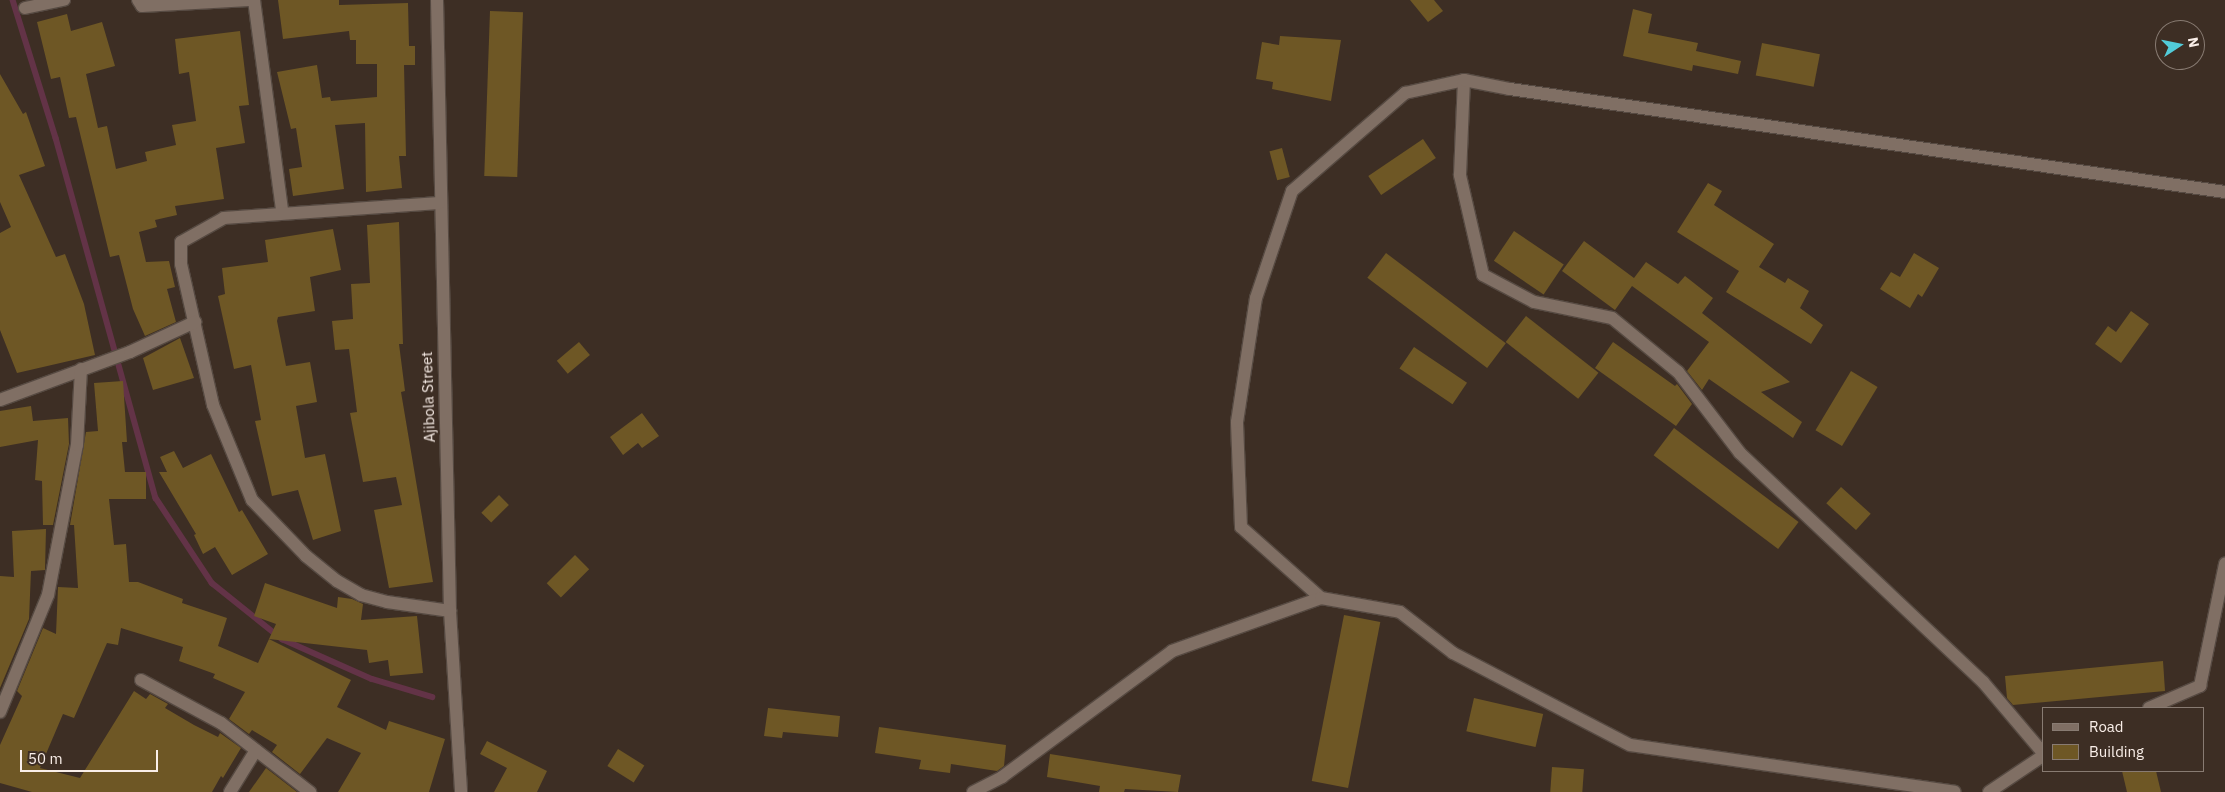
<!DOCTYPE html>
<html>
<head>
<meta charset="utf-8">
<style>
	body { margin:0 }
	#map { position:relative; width:2225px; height:792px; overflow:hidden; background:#3d2e24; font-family:"IBM Plex Sans",sans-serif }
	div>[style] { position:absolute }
	.stream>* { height:5.5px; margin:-2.75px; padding:0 2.75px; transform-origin:2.75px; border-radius:2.75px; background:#633347 }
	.building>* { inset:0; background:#6e5725; transform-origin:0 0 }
	.roads { filter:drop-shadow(1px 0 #564a42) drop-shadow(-1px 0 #564a42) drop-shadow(0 1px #564a42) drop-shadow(0 -1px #564a42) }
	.minor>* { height:12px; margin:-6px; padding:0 6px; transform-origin:6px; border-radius:6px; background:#806f64 }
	span { translate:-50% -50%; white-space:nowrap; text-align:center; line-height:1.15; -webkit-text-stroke:4px #3d2e24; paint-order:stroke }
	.street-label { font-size:15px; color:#f9eee8 }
	.legend { position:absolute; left:2042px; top:707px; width:162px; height:65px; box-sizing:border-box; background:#3d2e24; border:1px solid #887b72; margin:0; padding:6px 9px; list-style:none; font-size:15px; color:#f9eee8 }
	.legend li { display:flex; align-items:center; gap:10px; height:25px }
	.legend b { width:25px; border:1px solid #887b72 }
	.north { position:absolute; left:2155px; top:20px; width:50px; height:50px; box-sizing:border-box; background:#3d2e24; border:1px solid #887b72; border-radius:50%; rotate:79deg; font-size:14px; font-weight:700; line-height:20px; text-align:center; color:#f9eee8 }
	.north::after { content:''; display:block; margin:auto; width:18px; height:22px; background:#52cbd8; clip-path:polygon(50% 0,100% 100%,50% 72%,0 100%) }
	.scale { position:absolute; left:20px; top:750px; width:138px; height:22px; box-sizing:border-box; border:2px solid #f9eee8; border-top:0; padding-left:6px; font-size:15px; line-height:18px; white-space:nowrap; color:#f9eee8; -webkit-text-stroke:4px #3d2e24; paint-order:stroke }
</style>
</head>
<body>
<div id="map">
	<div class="stream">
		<div style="left:13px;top:0;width:145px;rotate:72.7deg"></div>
		<div style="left:56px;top:138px;width:374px;rotate:74.5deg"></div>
		<div style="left:156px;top:498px;width:102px;rotate:56.6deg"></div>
		<div style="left:212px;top:583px;width:90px;rotate:38.7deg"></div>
		<div style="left:282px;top:639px;width:98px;rotate:24deg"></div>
		<div style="left:372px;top:679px;width:63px;rotate:16.7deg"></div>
	</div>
	<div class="building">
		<div style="clip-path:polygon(278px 0,339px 0,339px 5px,408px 3px,409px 46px,415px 46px,415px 65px,404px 65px,406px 156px,399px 156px,402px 188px,366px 192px,365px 123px,335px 125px,344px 189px,293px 196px,289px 169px,302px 167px,296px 128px,291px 129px,277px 72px,317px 65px,322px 98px,330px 97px,331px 101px,377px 97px,377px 64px,356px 64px,356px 40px,350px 40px,349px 31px,283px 39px)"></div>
		<div style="clip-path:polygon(1410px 0,1434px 0,1443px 11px,1428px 22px)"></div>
		<div style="clip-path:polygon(1633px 9px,1652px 14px,1648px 33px,1698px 43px,1696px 51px,1741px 61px,1738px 74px,1693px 65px,1692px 71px,1623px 56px)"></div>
		<div style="left:490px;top:11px;width:33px;height:165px;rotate:2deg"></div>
		<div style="clip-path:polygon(67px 14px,71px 31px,102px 22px,115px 66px,86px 74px,98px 128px,107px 126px,116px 169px,147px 161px,145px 152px,176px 145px,172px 125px,196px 121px,189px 72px,179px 74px,175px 39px,240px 31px,249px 105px,239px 106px,245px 143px,216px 148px,224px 199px,175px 206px,177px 215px,155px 220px,157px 227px,139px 232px,146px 262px,169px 261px,175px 287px,167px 289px,176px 322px,145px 336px,133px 309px,119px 255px,110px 257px,76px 117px,69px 118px,60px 77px,51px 79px,37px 22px)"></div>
		<div style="clip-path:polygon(1280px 36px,1341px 40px,1331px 101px,1272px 89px,1273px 82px,1256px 79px,1262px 42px,1279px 45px)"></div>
		<div style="left:1762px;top:43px;width:59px;height:33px;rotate:11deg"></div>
		<div style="clip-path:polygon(0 74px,23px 114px,26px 112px,45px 166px,19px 175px,56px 257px,65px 254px,84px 304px,95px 355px,17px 373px,0 330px,0 233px,11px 227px,0 202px)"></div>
		<div style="left:1423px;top:139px;width:23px;height:66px;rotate:56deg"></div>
		<div style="left:1282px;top:148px;width:30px;height:13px;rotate:75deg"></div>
		<div style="clip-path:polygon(1708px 183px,1722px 191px,1714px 205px,1774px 244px,1759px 267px,1785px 283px,1788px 278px,1809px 291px,1800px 308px,1823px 325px,1811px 344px,1726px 292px,1739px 271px,1677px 232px)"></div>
		<div style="clip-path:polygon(399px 222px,403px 344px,399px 344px,405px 391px,401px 392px,433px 582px,389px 588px,374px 510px,402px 505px,396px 477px,363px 482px,350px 413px,357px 412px,349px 349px,335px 350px,332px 321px,353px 319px,351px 284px,370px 283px,367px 225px)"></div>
		<div style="clip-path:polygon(333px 229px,341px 270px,310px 277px,315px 311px,278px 317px,277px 321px,286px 366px,310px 362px,317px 402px,296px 406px,305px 458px,325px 454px,341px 531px,313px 540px,298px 490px,272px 496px,255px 421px,261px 420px,251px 365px,234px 369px,218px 296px,225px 294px,222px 268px,268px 262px,265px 240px)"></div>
		<div style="left:1514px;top:231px;width:60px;height:36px;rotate:34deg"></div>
		<div style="clip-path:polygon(1584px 241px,1634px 278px,1646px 262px,1678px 284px,1685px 276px,1713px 298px,1702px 313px,1790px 382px,1761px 392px,1802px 422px,1793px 438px,1709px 379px,1702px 390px,1687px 371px,1709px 342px,1632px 286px,1615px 310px,1562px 271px)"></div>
		<div style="left:1386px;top:253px;width:150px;height:31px;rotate:37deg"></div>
		<div style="clip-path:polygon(1914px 253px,1939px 268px,1922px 297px,1918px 294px,1910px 308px,1880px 289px,1891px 272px,1900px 277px)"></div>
		<div style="clip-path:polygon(2131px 311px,2149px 324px,2121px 363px,2095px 344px,2108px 326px,2116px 332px)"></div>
		<div style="left:1526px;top:316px;width:92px;height:33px;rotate:38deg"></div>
		<div style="clip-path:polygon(180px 338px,194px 378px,153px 390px,143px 358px)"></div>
		<div style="left:579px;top:342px;width:17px;height:29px;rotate:50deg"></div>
		<div style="clip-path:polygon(1613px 342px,1675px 386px,1677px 384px,1692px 404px,1676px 426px,1595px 368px)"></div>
		<div style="left:1414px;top:347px;width:64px;height:26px;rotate:34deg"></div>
		<div style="left:1851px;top:371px;width:31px;height:69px;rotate:31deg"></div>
		<div style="clip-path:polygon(123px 381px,127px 442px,122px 442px,125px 472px,146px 472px,146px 499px,109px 499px,114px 545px,126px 544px,129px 582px,138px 582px,183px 599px,182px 603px,227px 618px,218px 646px,258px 663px,269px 639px,351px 680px,337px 707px,386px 730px,389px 721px,445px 739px,429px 792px,338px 792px,361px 753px,327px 738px,300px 774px,272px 752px,277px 745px,252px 730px,249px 734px,229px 719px,245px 692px,213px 678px,215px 674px,179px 661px,183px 647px,121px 628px,118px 645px,107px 643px,74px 718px,63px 714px,40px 768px,80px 778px,134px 691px,146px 699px,150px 694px,168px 704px,165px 708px,194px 725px,218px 737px,220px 733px,241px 748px,223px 778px,221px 776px,212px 792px,32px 792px,0 783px,0 745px,22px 696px,17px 691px,43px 628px,56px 634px,58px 587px,78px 588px,74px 525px,70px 525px,86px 432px,98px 431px,94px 383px)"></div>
		<div style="clip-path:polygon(31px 406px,33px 421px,68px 418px,69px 444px,53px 525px,43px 525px,42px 481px,35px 480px,38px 440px,0 447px,0 411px)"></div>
		<div style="clip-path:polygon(642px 413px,659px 436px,642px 448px,638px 443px,623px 455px,610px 437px)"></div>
		<div style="left:1674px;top:428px;width:156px;height:34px;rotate:37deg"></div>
		<div style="clip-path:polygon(174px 451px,183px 468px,211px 454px,239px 512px,242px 510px,268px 554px,232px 575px,215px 547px,203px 554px,194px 535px,196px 534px,159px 472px,167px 472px,160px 457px)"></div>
		<div style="left:1841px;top:487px;width:40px;height:22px;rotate:42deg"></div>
		<div style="left:499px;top:495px;width:14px;height:25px;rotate:45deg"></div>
		<div style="clip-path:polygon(46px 529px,45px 570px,31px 571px,29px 619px,0 688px,0 576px,14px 577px,12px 531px)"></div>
		<div style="left:575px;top:555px;width:20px;height:40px;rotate:45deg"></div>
		<div style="clip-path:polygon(265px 583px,337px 608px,338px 597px,352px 599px,363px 604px,361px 620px,417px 616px,423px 673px,390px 676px,388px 660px,369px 663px,367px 650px,269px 639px,276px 624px,254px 616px)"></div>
		<div style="left:1344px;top:615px;width:37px;height:169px;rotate:11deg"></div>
		<div style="clip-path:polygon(2163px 661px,2165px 691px,2013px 705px,2007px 698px,2005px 676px)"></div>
		<div style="left:1474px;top:698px;width:71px;height:34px;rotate:13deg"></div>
		<div style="clip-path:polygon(768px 708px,840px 716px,838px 737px,783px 732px,782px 738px,764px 736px)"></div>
		<div style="clip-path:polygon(879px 727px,1006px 745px,1004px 766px,997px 771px,951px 764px,950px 773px,919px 769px,921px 760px,875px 753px)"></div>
		<div style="clip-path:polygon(487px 741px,547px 771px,537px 792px,494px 792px,507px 768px,480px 754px)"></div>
		<div style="left:618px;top:749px;width:31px;height:20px;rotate:32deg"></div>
		<div style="clip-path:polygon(1050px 754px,1181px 775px,1178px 792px,1125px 789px,1124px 792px,1099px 792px,1100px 786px,1047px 777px)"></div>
		<div style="left:1552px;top:767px;width:32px;height:25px;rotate:4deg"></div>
		<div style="clip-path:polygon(266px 768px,297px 792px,249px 792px)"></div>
		<div style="clip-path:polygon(2122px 771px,2156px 771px,2161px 792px,2127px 792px)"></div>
	</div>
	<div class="roads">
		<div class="minor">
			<div style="left:138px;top:0;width:7px;rotate:56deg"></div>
			<div style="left:142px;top:6px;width:107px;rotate:-3.2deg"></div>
			<div style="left:254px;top:0;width:213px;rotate:82.4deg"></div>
			<div style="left:437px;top:0;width:611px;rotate:88.78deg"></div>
			<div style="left:450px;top:611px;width:181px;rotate:86.5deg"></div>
			<div style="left:25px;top:8px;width:40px;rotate:-12deg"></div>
			<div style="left:439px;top:203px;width:216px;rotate:176deg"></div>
			<div style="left:224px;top:218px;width:49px;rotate:150.8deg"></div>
			<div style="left:181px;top:242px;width:22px;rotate:90deg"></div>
			<div style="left:181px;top:264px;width:145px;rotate:77.2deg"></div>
			<div style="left:213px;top:405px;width:103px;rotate:67.7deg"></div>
			<div style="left:252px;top:500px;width:78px;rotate:46deg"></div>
			<div style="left:306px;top:556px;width:40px;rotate:39deg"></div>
			<div style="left:337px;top:581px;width:28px;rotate:30deg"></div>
			<div style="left:361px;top:595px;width:27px;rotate:15deg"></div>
			<div style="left:387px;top:602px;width:64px;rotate:8.1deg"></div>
			<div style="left:0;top:400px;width:139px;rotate:-20.3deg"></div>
			<div style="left:130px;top:352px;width:72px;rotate:-24.8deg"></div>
			<div style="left:1321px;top:598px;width:107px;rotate:-138.4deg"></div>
			<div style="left:1241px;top:527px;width:105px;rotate:-92.2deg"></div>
			<div style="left:1237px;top:422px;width:125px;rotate:-81.3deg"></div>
			<div style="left:1256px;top:298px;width:113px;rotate:-71.4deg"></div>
			<div style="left:1292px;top:191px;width:150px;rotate:-40.9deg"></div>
			<div style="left:1405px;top:93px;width:60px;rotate:-12.4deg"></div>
			<div style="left:141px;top:680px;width:91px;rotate:28.3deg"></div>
			<div style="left:221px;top:723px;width:113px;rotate:37.8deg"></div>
			<div style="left:2149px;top:708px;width:56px;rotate:-23.3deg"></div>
			<div style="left:2200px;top:686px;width:125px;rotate:-78.4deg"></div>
			<div style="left:0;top:712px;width:126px;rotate:-67.7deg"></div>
			<div style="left:48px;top:595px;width:153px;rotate:-79.1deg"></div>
			<div style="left:77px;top:445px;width:76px;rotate:-87deg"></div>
			<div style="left:2044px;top:754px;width:94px;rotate:-130.3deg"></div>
			<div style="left:1983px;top:682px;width:334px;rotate:-136.7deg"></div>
			<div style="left:1740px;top:453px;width:102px;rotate:-127.4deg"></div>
			<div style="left:1678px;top:372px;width:85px;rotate:-140.7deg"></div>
			<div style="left:1612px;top:318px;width:80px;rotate:-168.4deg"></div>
			<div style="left:1534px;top:302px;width:58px;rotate:-152.1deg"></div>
			<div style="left:1483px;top:275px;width:103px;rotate:-103deg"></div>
			<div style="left:1460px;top:175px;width:95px;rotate:-87.6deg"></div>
			<div style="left:1464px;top:80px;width:47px;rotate:11.1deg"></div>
			<div style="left:1510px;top:89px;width:722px;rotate:8.2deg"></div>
			<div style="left:230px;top:792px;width:49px;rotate:-58.2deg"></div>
			<div style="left:973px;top:792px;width:33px;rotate:-27deg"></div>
			<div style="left:1002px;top:777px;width:212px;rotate:-36.5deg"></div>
			<div style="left:1172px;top:651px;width:158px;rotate:-19.6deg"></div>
			<div style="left:1321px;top:598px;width:80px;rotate:10deg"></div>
			<div style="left:1400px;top:612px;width:67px;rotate:37.7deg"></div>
			<div style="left:1453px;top:653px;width:199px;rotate:27.5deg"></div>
			<div style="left:1630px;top:745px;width:328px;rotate:8.2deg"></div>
			<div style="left:1989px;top:792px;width:66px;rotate:-33.9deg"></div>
		</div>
	</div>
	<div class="street-label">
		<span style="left:428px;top:397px;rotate:-92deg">Ajibola Street</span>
	</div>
	<ul class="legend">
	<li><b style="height:6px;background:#806f64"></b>Road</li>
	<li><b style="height:14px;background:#6e5725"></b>Building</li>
	</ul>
	<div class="north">N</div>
	<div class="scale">50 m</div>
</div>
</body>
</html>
